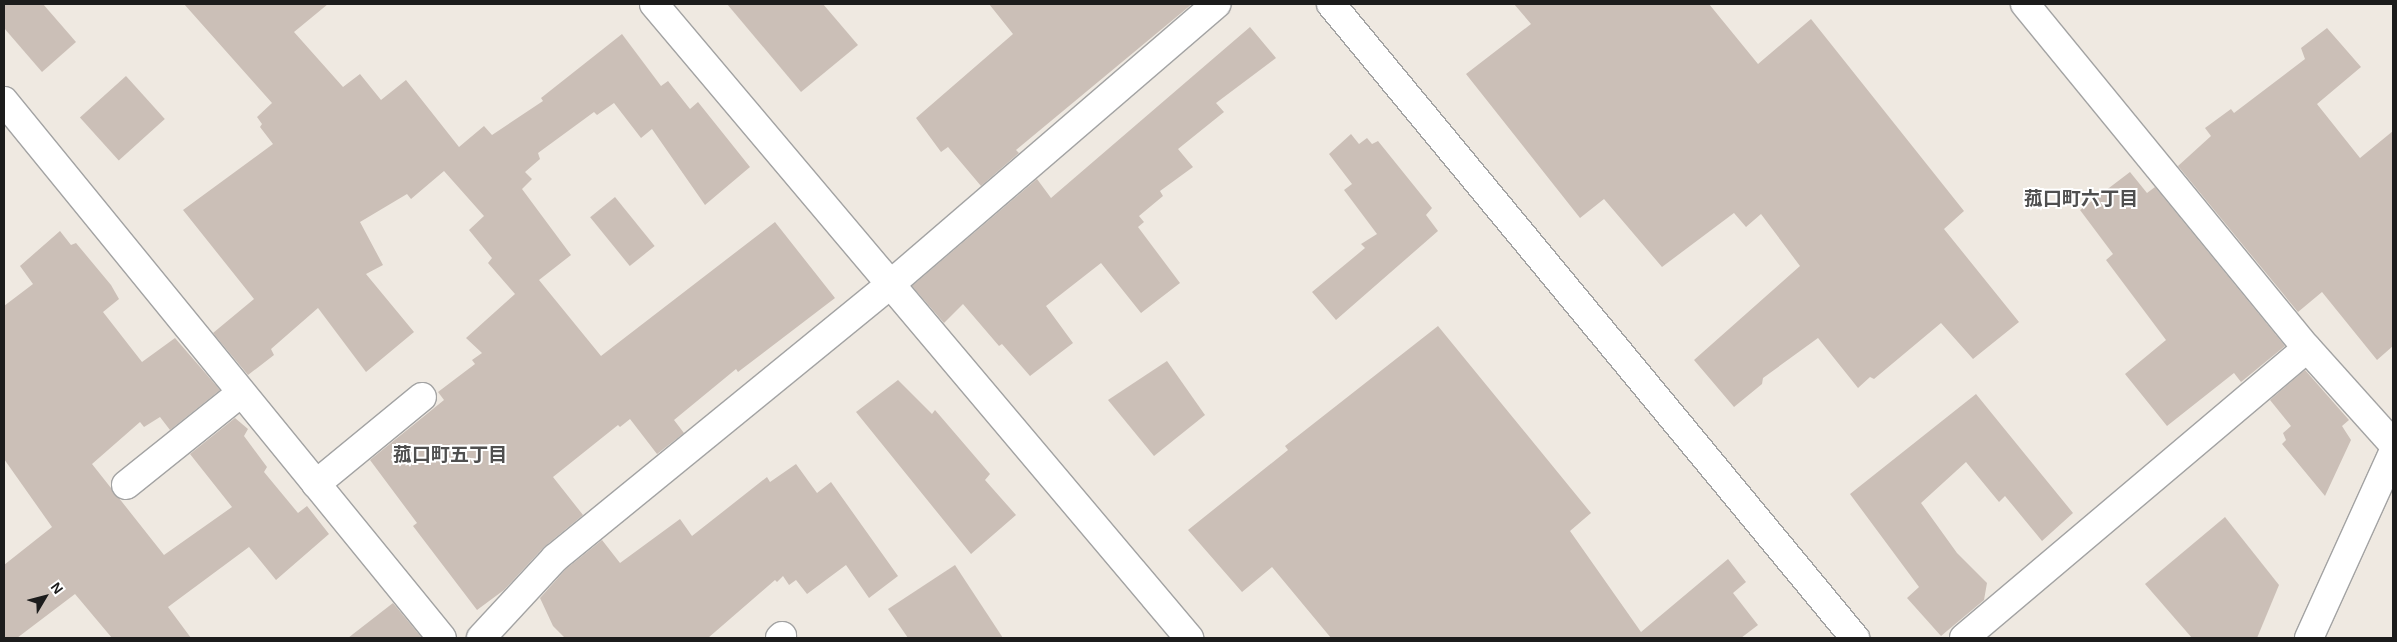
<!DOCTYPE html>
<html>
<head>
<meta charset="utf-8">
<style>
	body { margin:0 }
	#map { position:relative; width:2397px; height:642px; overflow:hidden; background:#efe9e1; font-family:Arial,"Noto Sans JP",sans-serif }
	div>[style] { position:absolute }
	.building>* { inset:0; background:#cbbfb7; transform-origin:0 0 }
	.roads { filter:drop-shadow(1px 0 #a3a3a3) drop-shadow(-1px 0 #a3a3a3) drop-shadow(0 1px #a3a3a3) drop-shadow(0 -1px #a3a3a3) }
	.minor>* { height:28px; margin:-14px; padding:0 14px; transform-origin:14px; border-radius:14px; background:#fff }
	span { translate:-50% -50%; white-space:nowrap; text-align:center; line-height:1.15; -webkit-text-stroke:4px #fff; paint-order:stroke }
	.neighbourhood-label { font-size:19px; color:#4f4f4f; font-weight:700 }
	.frame { position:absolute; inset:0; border:5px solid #1c1c1c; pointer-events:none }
	.north { position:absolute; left:20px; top:572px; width:50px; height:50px; -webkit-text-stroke:4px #fff; paint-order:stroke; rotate:53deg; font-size:14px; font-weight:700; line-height:20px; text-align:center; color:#1c1c1c }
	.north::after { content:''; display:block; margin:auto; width:18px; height:22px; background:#1c1c1c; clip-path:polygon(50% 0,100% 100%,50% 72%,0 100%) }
</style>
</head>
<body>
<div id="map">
	<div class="building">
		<div style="clip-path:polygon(4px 4px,43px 4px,76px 42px,42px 72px,4px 28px)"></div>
		<div style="clip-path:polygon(184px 4px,328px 4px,294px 32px,343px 87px,360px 74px,381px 100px,406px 80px,459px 147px,484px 126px,492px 135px,543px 101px,541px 98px,622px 34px,661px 86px,668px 81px,690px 109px,698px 102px,750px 167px,705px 205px,652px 129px,641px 138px,614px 103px,597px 115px,594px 112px,538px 153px,540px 159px,525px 172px,532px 179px,522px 189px,571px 255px,539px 280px,601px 356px,775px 222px,835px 298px,738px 372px,736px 369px,674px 420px,684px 433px,657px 454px,630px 419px,620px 427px,618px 425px,553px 477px,583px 515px,544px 547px,504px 590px,477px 610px,413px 526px,417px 523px,370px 460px,444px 400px,438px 392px,475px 364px,472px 360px,482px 353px,466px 338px,515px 294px,488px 263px,492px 258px,469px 230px,484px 216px,444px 171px,411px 199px,407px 194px,360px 222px,383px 265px,366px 274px,414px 332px,366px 372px,318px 308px,271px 349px,274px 355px,248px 375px,213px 333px,254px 299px,183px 210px,273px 144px,260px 127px,262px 124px,257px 117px,272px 103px)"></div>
		<div style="clip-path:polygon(727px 4px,823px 4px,858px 45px,801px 92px)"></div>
		<div style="clip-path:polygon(989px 4px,1192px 4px,1016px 150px,1019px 153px,981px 186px,948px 147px,941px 152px,916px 118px,1013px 34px)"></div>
		<div style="clip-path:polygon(1514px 4px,1709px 4px,1758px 64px,1811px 19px,1964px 211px,1944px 229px,2019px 322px,1973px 359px,1941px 323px,1874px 379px,1870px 377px,1858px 388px,1818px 338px,1763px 378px,1762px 384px,1734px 407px,1694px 360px,1800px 266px,1761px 214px,1746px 227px,1734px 213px,1662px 267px,1604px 199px,1580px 218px,1466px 74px,1531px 24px)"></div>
		<div style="clip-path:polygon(1250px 27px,1276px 58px,1216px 103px,1224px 112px,1178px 149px,1193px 167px,1160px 191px,1163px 196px,1139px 216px,1144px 222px,1138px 227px,1180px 283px,1141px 313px,1101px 263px,1046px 306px,1073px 343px,1030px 376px,1002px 344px,999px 346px,963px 304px,944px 323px,912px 286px,1037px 179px,1051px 198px)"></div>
		<div style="clip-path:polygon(2327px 28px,2361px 67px,2317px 104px,2360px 158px,2393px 131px,2393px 346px,2377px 360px,2322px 292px,2298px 312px,2178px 166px,2211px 136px,2205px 128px,2231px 109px,2234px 113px,2305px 59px,2301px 48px)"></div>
		<div style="left:126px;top:76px;width:58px;height:62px;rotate:48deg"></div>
		<div style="clip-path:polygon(1351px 134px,1359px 144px,1367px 138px,1372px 144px,1378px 141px,1432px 208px,1426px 215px,1438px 231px,1336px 320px,1312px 292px,1365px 248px,1361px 244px,1377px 234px,1344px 190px,1352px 184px,1329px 154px)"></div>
		<div style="clip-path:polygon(2130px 172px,2147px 193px,2155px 187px,2285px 346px,2241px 382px,2234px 373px,2167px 426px,2125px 374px,2166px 340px,2106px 260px,2113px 254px,2080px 210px)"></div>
		<div style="left:615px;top:197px;width:63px;height:32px;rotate:51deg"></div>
		<div style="clip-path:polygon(60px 231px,71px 245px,76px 243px,111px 285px,119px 299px,103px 312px,142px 362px,175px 338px,220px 390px,170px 430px,160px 417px,144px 427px,140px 422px,92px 464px,164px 555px,232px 507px,190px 454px,235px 418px,248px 429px,244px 436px,267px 467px,264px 472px,298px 513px,307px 506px,329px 534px,276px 580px,249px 547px,168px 607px,191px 638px,112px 638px,75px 594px,17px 638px,4px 638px,4px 565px,52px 527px,4px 459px,4px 306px,33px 284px,20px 266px)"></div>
		<div style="clip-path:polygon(1438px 326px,1591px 513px,1570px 531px,1641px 632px,1728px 559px,1746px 582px,1733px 593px,1758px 625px,1741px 638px,1331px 638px,1272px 567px,1242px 592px,1188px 530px,1288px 450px,1285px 446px)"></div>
		<div style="clip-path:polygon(1167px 361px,1205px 415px,1154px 456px,1108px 400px)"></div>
		<div style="clip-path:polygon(2305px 370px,2349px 420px,2342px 426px,2351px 440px,2325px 496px,2282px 444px,2286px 440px,2283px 433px,2291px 426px,2270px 400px)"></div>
		<div style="clip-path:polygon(898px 380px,932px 414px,935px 410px,990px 474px,985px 480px,1016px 515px,971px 554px,856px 412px)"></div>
		<div style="clip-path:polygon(1976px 394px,2073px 513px,2042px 541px,2005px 496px,1999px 502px,1966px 462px,1921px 503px,1957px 553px,1987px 583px,1984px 600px,1941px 636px,1907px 598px,1919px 587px,1850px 494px)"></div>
		<div style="clip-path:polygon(796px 464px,817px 493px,831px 482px,898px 576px,869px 598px,846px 565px,807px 594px,796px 580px,789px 585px,783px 576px,777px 582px,775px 580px,708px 638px,565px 638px,553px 626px,540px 598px,566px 569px,602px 540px,620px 563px,680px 519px,692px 536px,767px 477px,770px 482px)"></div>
		<div style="clip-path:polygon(2225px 517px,2279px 585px,2257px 638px,2192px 638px,2145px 584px)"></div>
		<div style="clip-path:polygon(955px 565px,1003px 638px,908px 638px,888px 609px)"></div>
		<div style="clip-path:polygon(393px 603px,422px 638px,348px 638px)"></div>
	</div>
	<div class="roads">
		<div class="minor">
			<div style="left:654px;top:4px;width:830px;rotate:49.84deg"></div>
			<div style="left:1331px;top:4px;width:823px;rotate:50.43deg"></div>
			<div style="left:2025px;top:4px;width:445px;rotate:50.7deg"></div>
			<div style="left:2307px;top:348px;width:129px;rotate:48.1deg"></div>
			<div style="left:4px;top:101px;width:693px;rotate:50.8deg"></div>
			<div style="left:316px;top:484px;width:137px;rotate:-39.4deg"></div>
			<div style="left:126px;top:485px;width:147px;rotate:-38.7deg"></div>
			<div style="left:481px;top:638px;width:109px;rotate:-47.2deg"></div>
			<div style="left:555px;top:558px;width:435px;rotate:-39.2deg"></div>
			<div style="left:892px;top:283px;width:428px;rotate:-40.7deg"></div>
			<div style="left:780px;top:638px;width:3px;rotate:-45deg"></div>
			<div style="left:1964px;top:638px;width:449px;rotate:-40.2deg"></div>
			<div style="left:2309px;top:638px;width:203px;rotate:-65.6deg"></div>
		</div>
	</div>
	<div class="neighbourhood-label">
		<span style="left:2081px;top:199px">菰口町六丁目</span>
		<span style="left:450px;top:455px">菰口町五丁目</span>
	</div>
	<div class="frame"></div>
	<div class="north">N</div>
</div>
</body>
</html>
